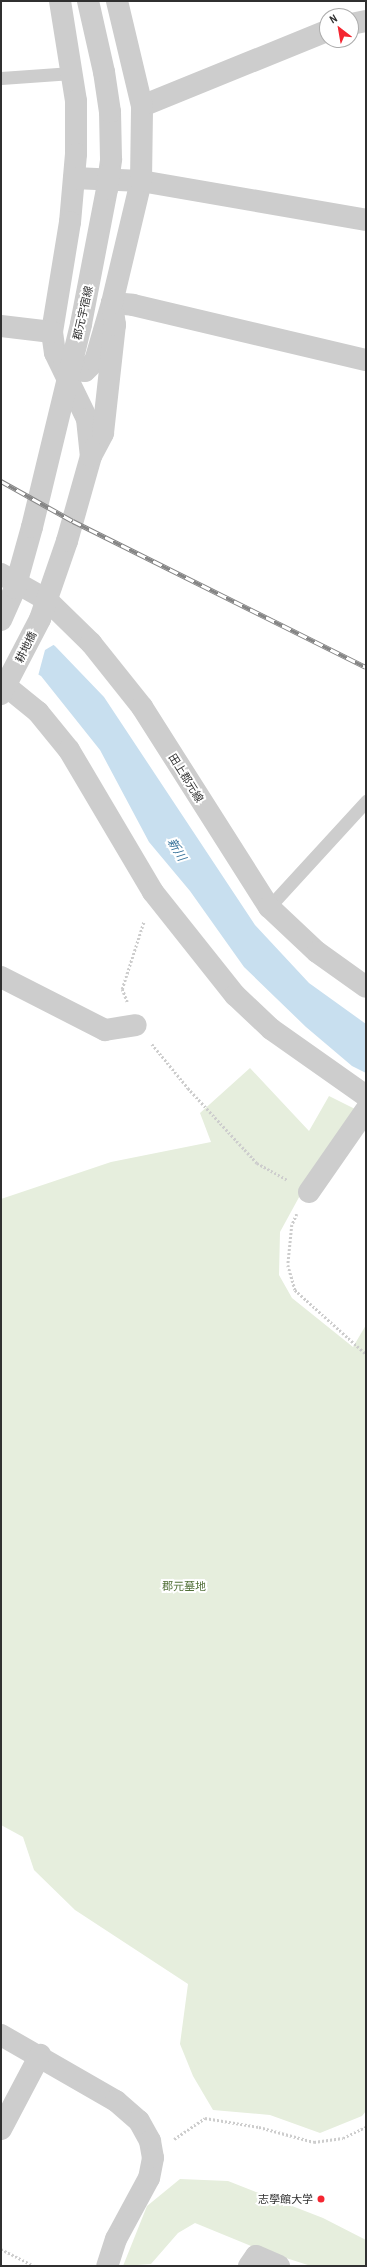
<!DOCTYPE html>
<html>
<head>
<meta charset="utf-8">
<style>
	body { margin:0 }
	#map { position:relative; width:367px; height:2267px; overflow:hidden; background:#fff; font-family:"Archivo Narrow","Noto Sans JP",sans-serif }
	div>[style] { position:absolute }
	.green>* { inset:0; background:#e6eedd }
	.water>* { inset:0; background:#c8dfef }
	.pier>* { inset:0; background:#fff }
	.path>* { height:2.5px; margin-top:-1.25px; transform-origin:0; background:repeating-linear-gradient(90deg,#cdcdcd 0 2px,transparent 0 4px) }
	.service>* { height:13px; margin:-6.5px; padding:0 6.5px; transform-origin:6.5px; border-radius:6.5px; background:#cdcdcd }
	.minor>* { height:22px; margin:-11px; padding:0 11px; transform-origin:11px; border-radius:11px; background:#cdcdcd }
	.tertiary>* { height:22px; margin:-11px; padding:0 11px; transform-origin:11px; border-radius:11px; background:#cdcdcd }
	.rail>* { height:4.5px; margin-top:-2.25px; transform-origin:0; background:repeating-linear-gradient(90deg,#fff 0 9px,#858585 0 18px); box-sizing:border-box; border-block:1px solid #858585 }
	.dots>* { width:11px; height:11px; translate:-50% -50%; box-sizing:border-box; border:2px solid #fff; border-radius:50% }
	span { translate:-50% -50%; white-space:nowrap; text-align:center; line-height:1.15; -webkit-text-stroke:4px #fff; paint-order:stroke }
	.street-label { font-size:11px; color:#303030 }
	.park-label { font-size:11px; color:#527039 }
	.poi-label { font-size:11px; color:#303030 }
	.right { translate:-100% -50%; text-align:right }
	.water-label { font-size:12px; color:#36729a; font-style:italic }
	.frame { position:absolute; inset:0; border:2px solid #303030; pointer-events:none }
	.north { position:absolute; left:319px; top:8px; width:40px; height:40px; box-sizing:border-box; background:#fff; border:1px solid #acacac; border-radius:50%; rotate:329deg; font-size:11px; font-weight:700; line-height:16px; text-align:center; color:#303030 }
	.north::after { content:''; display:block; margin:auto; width:14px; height:18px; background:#f42631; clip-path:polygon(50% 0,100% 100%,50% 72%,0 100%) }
</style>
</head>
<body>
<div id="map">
	<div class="green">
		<div style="clip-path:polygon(250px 1068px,309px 1131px,329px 1096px,355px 1109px,315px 1168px,280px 1232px,279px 1275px,292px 1298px,353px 1347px,366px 1325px,366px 2111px,362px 2116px,320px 2133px,270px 2115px,213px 2110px,193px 2076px,180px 2044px,188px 1984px,75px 1910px,34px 1870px,23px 1837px,1px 1825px,1px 1199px,111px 1162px,211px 1142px,200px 1113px)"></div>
		<div style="clip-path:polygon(180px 2179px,228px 2181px,323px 2218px,366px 2240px,366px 2266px,311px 2266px,261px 2250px,195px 2223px,178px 2233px,151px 2264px,123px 2266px,147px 2206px)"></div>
	</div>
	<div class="water">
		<div style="clip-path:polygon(1px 610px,55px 646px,104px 697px,255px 925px,309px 983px,366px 1024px,366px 1073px,352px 1066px,306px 1027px,244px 967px,190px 891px,149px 842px,100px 750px,41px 676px,1px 655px)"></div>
	</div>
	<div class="pier">
		<div style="clip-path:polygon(1px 608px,55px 644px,45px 650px,38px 676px,1px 658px)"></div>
	</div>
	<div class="path">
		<div style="left:127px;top:1002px;width:14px;rotate:-111deg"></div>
		<div style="left:122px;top:989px;width:71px;rotate:-72.1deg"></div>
		<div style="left:152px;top:1044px;width:57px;rotate:50.7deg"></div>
		<div style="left:188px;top:1088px;width:102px;rotate:47.4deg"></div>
		<div style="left:257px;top:1163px;width:35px;rotate:29deg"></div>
		<div style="left:297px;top:1214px;width:12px;rotate:114deg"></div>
		<div style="left:292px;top:1225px;width:40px;rotate:95.7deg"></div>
		<div style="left:288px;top:1265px;width:26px;rotate:74deg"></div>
		<div style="left:295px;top:1290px;width:96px;rotate:42deg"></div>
		<div style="left:174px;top:2139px;width:37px;rotate:-34deg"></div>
		<div style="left:205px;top:2118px;width:55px;rotate:9.5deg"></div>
		<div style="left:259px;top:2127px;width:57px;rotate:15.3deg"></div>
		<div style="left:314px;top:2142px;width:29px;rotate:-8deg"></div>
		<div style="left:343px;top:2138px;width:25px;rotate:-26deg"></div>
		<div style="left:1px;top:2249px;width:37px;rotate:27deg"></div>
	</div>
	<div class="service">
		<div style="left:1px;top:78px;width:71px;rotate:-4deg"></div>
		<div style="left:269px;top:907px;width:144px;rotate:-47.5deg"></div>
	</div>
	<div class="minor">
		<div style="left:60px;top:1px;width:101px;rotate:80.9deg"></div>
		<div style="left:76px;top:101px;width:53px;rotate:90deg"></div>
		<div style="left:76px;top:154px;width:68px;rotate:95deg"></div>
		<div style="left:70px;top:222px;width:111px;rotate:99.3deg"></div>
		<div style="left:52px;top:332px;width:21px;rotate:82deg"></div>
		<div style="left:55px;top:353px;width:73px;rotate:64.1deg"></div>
		<div style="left:87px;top:419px;width:37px;rotate:84deg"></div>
		<div style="left:351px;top:24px;width:15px;rotate:-11deg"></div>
		<div style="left:142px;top:106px;width:200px;rotate:-22.1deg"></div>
		<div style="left:74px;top:178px;width:67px;rotate:2.6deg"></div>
		<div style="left:141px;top:181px;width:228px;rotate:9.8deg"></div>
		<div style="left:1px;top:326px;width:51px;rotate:6.7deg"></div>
		<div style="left:63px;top:367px;width:22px;rotate:10deg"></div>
		<div style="left:85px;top:371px;width:14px;rotate:-45deg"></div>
		<div style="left:95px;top:361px;width:60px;rotate:-73.7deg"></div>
		<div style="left:112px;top:303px;width:21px;rotate:5deg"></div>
		<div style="left:133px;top:305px;width:239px;rotate:13.3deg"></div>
		<div style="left:1px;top:574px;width:53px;rotate:29.5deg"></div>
		<div style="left:47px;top:600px;width:62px;rotate:44.3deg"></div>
		<div style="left:91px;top:643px;width:82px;rotate:51.4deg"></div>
		<div style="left:142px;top:707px;width:237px;rotate:57.6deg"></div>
		<div style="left:269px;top:907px;width:66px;rotate:43.2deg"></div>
		<div style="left:317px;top:952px;width:60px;rotate:35.5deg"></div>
		<div style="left:1px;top:682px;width:48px;rotate:39deg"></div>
		<div style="left:38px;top:712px;width:49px;rotate:50.8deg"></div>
		<div style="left:69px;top:750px;width:165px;rotate:59.4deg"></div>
		<div style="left:153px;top:892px;width:132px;rotate:51.5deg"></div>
		<div style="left:235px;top:995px;width:50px;rotate:43.4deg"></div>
		<div style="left:271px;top:1029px;width:116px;rotate:35.2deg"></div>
		<div style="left:1px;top:694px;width:85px;rotate:-62.5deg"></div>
		<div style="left:40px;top:619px;width:83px;rotate:-70.9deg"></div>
		<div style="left:67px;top:541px;width:88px;rotate:-74.2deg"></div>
		<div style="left:91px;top:456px;width:26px;rotate:-62deg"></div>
		<div style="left:103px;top:433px;width:109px;rotate:-83.7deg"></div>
		<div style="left:115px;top:325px;width:22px;rotate:-98deg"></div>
		<div style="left:112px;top:303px;width:125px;rotate:-76.6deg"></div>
		<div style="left:141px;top:181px;width:75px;rotate:-89.2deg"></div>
		<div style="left:142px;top:106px;width:108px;rotate:-103.4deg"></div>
		<div style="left:1px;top:977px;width:117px;rotate:27deg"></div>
		<div style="left:105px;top:1030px;width:31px;rotate:-9deg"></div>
		<div style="left:309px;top:1192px;width:100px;rotate:-55.2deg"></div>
		<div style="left:1px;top:2035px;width:133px;rotate:29.9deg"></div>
		<div style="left:116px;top:2101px;width:30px;rotate:41deg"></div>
		<div style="left:139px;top:2121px;width:23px;rotate:61deg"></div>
		<div style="left:150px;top:2141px;width:17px;rotate:80deg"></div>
		<div style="left:153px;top:2158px;width:20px;rotate:101deg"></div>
		<div style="left:149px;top:2178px;width:69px;rotate:118.4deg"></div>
		<div style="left:116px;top:2239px;width:28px;rotate:108deg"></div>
		<div style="left:1px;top:2129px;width:84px;rotate:-62.2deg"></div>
		<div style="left:249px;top:2266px;width:12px;rotate:-55deg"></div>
		<div style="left:256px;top:2256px;width:25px;rotate:23deg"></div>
	</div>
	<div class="tertiary">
		<div style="left:1px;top:620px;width:35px;rotate:-66deg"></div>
		<div style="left:15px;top:588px;width:63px;rotate:-74.4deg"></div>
		<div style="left:32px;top:527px;width:209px;rotate:-76.4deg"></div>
		<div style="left:81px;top:324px;width:137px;rotate:-79.1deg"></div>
		<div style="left:107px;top:189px;width:30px;rotate:-82deg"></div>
		<div style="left:111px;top:159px;width:47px;rotate:-91.2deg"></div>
		<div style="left:110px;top:112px;width:40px;rotate:-98.5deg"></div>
		<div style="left:104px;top:72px;width:73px;rotate:-102.7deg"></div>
	</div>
	<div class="rail">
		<div style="left:1px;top:481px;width:82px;rotate:29.1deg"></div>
		<div style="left:73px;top:521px;width:327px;rotate:26.5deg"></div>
	</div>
	<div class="dots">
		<div style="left:321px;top:2199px;background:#f42631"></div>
	</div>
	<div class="street-label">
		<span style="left:83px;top:313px;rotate:-77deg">郡元宇宿線</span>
		<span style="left:26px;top:647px;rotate:-64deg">耕地橋</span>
		<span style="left:186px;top:778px;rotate:58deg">田上郡元線</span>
	</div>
	<div class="park-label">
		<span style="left:184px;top:1586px">郡元墓地</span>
	</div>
	<div class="poi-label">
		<span class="right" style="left:313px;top:2199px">志學館大学</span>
	</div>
	<div class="water-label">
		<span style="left:176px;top:850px;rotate:59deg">新川</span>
	</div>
	<div class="frame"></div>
	<div class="north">N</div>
</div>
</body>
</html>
